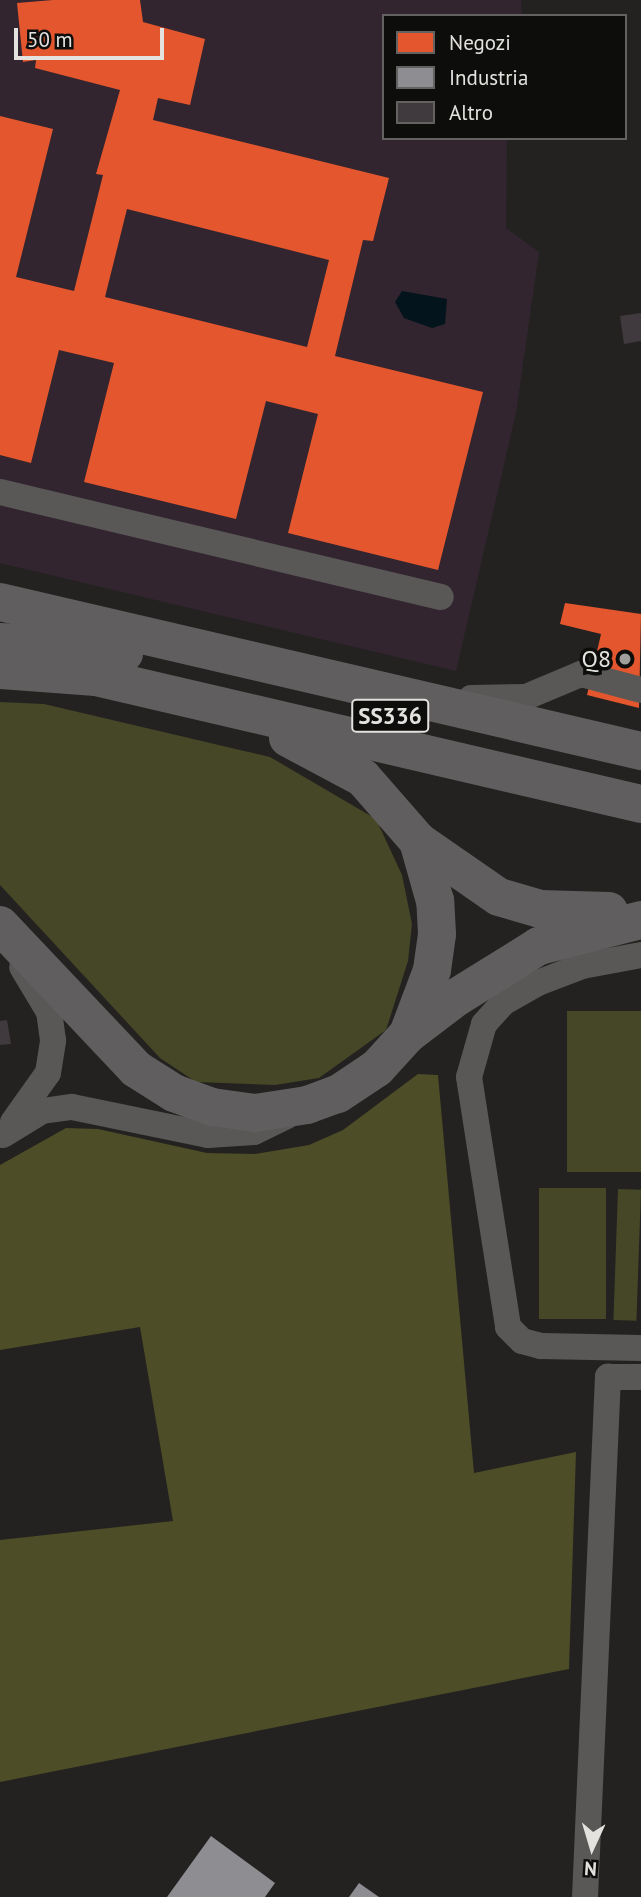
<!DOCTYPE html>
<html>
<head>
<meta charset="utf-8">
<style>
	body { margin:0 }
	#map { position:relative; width:641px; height:1897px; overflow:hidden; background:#232220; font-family:"PT Sans",sans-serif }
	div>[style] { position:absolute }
	.commercial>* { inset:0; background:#32252f }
	.green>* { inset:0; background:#464726; transform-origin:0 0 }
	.forest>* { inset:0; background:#4d4d27 }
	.water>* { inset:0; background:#03141c }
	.shops>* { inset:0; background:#e4572e }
	.industry>* { inset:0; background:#8d8d92 }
	.building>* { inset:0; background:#40393d }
	.minor>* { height:26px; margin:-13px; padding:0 13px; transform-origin:13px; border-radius:13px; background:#595857 }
	.highway>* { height:38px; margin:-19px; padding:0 19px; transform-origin:19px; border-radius:19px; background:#605e5e }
	.dots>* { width:19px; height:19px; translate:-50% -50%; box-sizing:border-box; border:4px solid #0d0d0b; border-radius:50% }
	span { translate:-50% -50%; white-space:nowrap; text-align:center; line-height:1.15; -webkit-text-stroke:7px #0d0d0b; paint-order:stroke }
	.shield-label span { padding:2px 5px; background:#0d0d0b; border:2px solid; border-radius:5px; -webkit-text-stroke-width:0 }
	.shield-label { font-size:23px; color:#e3e2df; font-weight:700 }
	.poi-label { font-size:24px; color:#e3e2df }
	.right { translate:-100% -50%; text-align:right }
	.legend { position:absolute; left:382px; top:14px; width:245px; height:126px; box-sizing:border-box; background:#0d0d0b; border:2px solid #636260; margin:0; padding:9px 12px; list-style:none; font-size:21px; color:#e3e2df }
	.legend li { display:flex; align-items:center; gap:14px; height:35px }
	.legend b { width:35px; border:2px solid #636260 }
	.north { position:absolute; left:557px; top:1813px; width:70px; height:70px; -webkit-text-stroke:5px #0d0d0b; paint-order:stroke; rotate:184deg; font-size:19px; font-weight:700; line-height:28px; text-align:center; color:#e3e2df }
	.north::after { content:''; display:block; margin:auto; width:24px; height:32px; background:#e3e2df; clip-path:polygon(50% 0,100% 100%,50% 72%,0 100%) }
	.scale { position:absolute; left:14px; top:28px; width:150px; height:32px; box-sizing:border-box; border:4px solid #e3e2df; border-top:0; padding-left:9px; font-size:21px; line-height:24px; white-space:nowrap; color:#e3e2df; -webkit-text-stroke:5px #0d0d0b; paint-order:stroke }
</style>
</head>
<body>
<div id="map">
	<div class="commercial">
		<div style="clip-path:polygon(0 0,521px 0,522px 16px,384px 16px,384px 138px,507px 138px,506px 228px,539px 252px,516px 413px,456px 671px,0 563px)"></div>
	</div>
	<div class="green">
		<div style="clip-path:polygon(0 702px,44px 704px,270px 757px,376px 819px,402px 875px,412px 924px,408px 961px,386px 1030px,319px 1078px,275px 1085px,196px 1082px,160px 1058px,0 885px)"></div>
		<div style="left:567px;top:1011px;width:74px;height:161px"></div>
		<div style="left:539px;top:1188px;width:67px;height:131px"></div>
		<div style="left:618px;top:1189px;width:23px;height:131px;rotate:2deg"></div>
	</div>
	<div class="forest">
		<div style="clip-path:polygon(418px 1074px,438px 1075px,474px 1473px,576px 1452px,569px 1669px,0 1782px,0 1540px,173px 1521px,140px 1327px,0 1350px,0 1165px,66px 1128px,98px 1129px,207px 1153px,255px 1154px,309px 1145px,343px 1130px)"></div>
	</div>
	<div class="water">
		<div style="clip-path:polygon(402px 291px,447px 299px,445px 324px,432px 328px,404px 318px,395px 302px)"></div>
	</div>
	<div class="shops">
		<div style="clip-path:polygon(evenodd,53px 0,140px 0,143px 22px,205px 39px,190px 105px,158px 98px,153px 120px,389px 178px,373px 241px,363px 240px,335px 356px,483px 392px,438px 570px,288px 533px,318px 414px,266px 401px,236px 519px,84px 482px,114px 363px,59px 350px,31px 463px,0 455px,0 116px,53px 129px,16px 277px,74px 291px,103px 175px,96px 174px,120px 90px,35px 68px,36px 60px,23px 62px,17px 3px,53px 0,127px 209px,329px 260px,307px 347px,105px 297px,127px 209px)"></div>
		<div style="clip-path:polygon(565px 603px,641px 614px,639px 708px,587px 695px,601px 634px,560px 624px)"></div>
	</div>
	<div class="industry">
		<div style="clip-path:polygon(211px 1836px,275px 1883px,265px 1897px,167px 1897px)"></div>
		<div style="clip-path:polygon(359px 1883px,379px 1897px,349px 1897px)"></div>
	</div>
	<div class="building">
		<div style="clip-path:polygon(641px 313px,641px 341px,624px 344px,620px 316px)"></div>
		<div style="clip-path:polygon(7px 1020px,11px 1044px,0 1045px,0 1021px)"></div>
	</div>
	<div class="minor">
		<div style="left:0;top:492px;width:453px;rotate:13.4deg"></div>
		<div style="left:471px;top:698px;width:55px;rotate:-1deg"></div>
		<div style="left:526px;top:697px;width:60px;rotate:-22.7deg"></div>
		<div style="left:581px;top:674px;width:62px;rotate:14.9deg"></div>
		<div style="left:641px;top:955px;width:60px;rotate:169.4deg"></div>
		<div style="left:582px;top:966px;width:47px;rotate:158.9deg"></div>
		<div style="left:538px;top:983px;width:40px;rotate:150.3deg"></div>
		<div style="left:503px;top:1003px;width:28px;rotate:132deg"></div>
		<div style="left:484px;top:1024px;width:55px;rotate:105.8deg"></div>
		<div style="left:469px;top:1077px;width:253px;rotate:81.1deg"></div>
		<div style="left:508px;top:1327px;width:20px;rotate:45deg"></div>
		<div style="left:522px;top:1341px;width:20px;rotate:15deg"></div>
		<div style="left:541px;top:1346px;width:100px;rotate:1.1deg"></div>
		<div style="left:13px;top:1122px;width:60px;rotate:-54.5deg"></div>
		<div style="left:48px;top:1073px;width:33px;rotate:-81deg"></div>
		<div style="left:53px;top:1040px;width:28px;rotate:-98deg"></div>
		<div style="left:49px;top:1012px;width:52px;rotate:-121deg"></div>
		<div style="left:3px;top:1135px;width:46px;rotate:-31.6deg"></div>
		<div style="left:42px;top:1111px;width:30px;rotate:-8deg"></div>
		<div style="left:72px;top:1107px;width:139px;rotate:11.6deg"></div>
		<div style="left:208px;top:1135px;width:46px;rotate:-3.7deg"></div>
		<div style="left:254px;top:1132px;width:37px;rotate:-26deg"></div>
		<div style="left:585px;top:1897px;width:521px;rotate:-87.47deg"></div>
		<div style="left:608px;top:1377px;width:33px"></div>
	</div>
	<div class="highway">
		<div style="left:0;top:602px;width:658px;rotate:13.09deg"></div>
		<div style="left:0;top:642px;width:101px;rotate:2.8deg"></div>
		<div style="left:101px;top:647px;width:24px;rotate:15deg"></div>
		<div style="left:0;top:670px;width:96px;rotate:4.2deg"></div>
		<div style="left:96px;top:677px;width:560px;rotate:13.12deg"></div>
		<div style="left:288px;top:738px;width:85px;rotate:28.1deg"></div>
		<div style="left:363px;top:778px;width:84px;rotate:48.9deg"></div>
		<div style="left:418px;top:841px;width:98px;rotate:34.7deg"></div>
		<div style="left:499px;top:897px;width:43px;rotate:16.3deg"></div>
		<div style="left:540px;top:909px;width:69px;rotate:1.7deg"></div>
		<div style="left:0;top:925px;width:198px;rotate:46.6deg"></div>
		<div style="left:136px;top:1069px;width:45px;rotate:32.3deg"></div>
		<div style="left:174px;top:1093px;width:40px;rotate:20.2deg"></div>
		<div style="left:212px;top:1107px;width:43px;rotate:7.9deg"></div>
		<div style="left:255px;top:1113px;width:53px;rotate:-8.7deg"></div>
		<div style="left:307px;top:1105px;width:33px;rotate:-20deg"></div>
		<div style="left:338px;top:1094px;width:47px;rotate:-33.7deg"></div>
		<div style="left:377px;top:1068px;width:46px;rotate:-47.6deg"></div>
		<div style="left:408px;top:1034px;width:61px;rotate:-37.1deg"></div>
		<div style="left:457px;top:997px;width:97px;rotate:-31.9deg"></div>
		<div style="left:539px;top:946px;width:105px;rotate:-14.3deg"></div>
		<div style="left:408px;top:1034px;width:68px;rotate:-69.4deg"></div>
		<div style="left:432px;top:970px;width:36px;rotate:-82deg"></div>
		<div style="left:437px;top:934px;width:33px;rotate:-93deg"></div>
		<div style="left:435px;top:901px;width:62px;rotate:-105.8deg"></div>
	</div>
	<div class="dots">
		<div style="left:625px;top:659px;background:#a09f9c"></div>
	</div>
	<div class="shield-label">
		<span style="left:390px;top:716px">SS336</span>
	</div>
	<div class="poi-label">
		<span class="right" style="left:611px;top:659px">Q8</span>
	</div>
	<ul class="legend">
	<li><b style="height:19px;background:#e4572e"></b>Negozi</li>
	<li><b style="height:19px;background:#8d8d92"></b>Industria</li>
	<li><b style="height:19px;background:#40393d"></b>Altro</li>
	</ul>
	<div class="north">N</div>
	<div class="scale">50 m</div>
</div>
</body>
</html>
